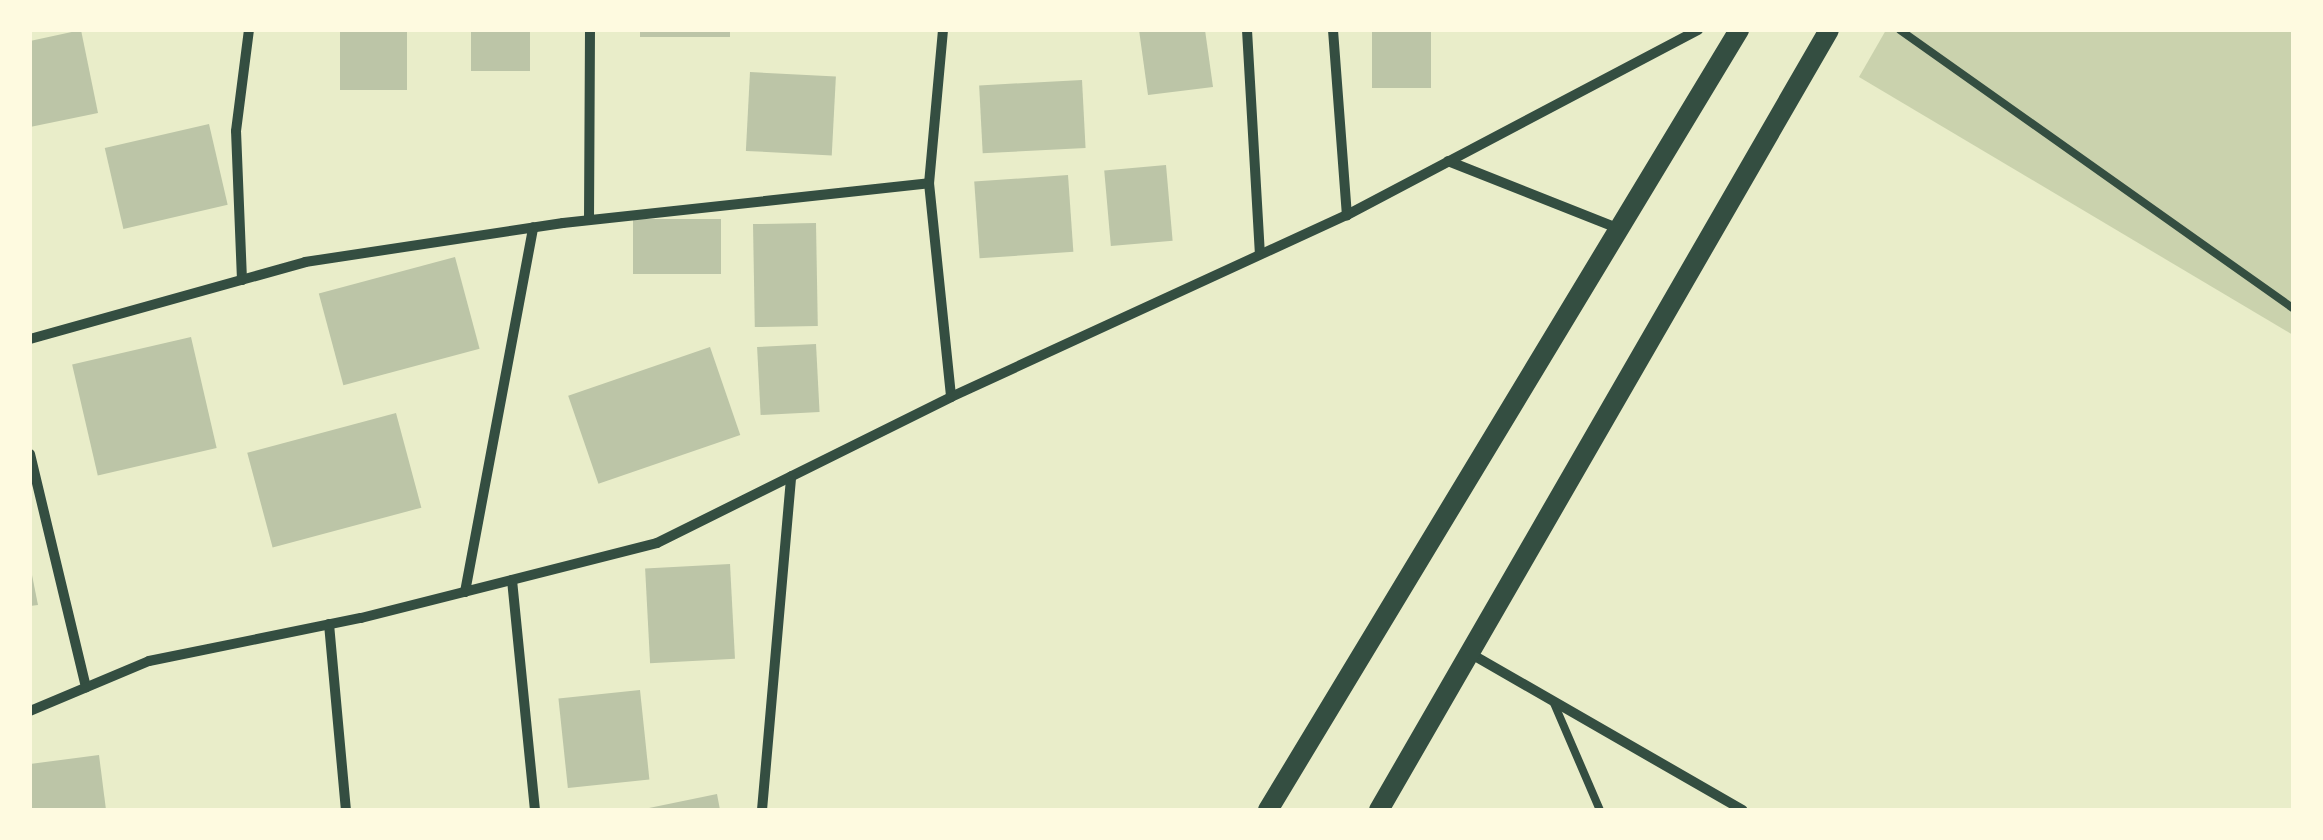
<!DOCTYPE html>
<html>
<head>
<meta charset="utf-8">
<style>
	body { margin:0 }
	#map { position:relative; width:2323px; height:840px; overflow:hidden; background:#e9edc9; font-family:Poppins,sans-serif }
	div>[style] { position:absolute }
	.green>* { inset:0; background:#cad2ad }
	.building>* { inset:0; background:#bcc5a7; transform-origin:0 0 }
	.service>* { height:8px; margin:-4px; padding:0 4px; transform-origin:4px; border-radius:4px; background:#344e41 }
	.minor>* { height:10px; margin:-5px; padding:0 5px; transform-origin:5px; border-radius:5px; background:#344e41 }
	.secondary>* { height:20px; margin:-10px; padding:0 10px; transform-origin:10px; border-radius:10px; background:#344e41 }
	span { translate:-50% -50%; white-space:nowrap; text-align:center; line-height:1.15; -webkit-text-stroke:8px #fefae0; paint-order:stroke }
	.frame { position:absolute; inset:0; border:32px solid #fefae0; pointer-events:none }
</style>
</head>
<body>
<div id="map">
	<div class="green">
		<div style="clip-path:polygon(1886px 30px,2293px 30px,2293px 335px,1859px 77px)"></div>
	</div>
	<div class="building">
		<div style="clip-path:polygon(81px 30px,98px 113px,30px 127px,30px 41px)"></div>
		<div style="left:340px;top:30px;width:67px;height:60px"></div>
		<div style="left:471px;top:30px;width:59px;height:41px"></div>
		<div style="left:640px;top:30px;width:90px;height:7px"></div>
		<div style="clip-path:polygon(1139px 30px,1205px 30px,1213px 87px,1148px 95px)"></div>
		<div style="left:1372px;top:30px;width:59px;height:58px"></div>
		<div style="left:750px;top:72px;width:86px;height:79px;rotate:3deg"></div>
		<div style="left:1082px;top:80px;width:68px;height:103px;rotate:87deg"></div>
		<div style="left:209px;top:124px;width:83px;height:107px;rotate:77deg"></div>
		<div style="left:1166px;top:165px;width:76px;height:62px;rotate:85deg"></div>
		<div style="left:1068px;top:175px;width:77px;height:94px;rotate:86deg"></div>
		<div style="left:633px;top:219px;width:88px;height:55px"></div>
		<div style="left:816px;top:223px;width:103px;height:63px;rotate:89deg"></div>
		<div style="left:455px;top:257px;width:95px;height:141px;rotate:75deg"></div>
		<div style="left:191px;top:337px;width:114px;height:122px;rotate:77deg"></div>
		<div style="left:816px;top:344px;width:68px;height:59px;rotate:87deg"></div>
		<div style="left:710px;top:347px;width:93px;height:150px;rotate:71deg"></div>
		<div style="left:396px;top:413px;width:98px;height:154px;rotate:75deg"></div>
		<div style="left:730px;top:564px;width:95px;height:85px;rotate:87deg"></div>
		<div style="clip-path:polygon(30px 565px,38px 605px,30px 606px)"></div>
		<div style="left:640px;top:690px;width:90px;height:82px;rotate:84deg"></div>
		<div style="clip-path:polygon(99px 755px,106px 810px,30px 810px,30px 764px)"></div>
		<div style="clip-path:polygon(717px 794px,720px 810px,649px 810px,649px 808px)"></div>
	</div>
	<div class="service">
		<div style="left:1900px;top:30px;width:481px;rotate:35.3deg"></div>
		<div style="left:1553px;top:701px;width:119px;rotate:66.7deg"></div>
	</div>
	<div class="minor">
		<div style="left:943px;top:30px;width:154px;rotate:95.2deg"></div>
		<div style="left:929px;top:183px;width:215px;rotate:84.1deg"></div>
		<div style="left:1247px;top:30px;width:224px;rotate:86.7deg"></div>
		<div style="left:1333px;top:30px;width:186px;rotate:85.7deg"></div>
		<div style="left:1448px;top:161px;width:185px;rotate:21.6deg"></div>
		<div style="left:589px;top:220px;width:190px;rotate:-89.7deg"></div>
		<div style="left:242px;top:280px;width:149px;rotate:-92.3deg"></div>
		<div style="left:236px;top:131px;width:102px;rotate:-82.7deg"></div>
		<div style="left:30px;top:339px;width:286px;rotate:-15.6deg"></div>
		<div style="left:305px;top:262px;width:261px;rotate:-8.6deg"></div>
		<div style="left:563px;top:223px;width:368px;rotate:-6.2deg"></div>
		<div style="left:30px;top:454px;width:240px;rotate:76.5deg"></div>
		<div style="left:512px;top:580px;width:231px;rotate:84.3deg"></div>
		<div style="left:465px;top:592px;width:371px;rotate:-79.4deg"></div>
		<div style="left:329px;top:624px;width:187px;rotate:84.8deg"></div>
		<div style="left:1473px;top:655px;width:311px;rotate:29.9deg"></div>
		<div style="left:30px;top:711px;width:129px;rotate:-22.8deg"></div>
		<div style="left:149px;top:661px;width:216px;rotate:-11.5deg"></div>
		<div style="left:361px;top:618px;width:305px;rotate:-14.2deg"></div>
		<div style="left:657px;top:543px;width:328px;rotate:-26.4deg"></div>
		<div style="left:951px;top:397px;width:436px;rotate:-24.7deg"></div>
		<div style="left:1347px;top:215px;width:397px;rotate:-27.8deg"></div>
		<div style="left:762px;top:810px;width:335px;rotate:-85deg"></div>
	</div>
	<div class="secondary">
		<div style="left:1268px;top:810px;width:911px;rotate:-58.87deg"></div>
		<div style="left:1379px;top:810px;width:900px;rotate:-60.02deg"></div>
	</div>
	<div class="frame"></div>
</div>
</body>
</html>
